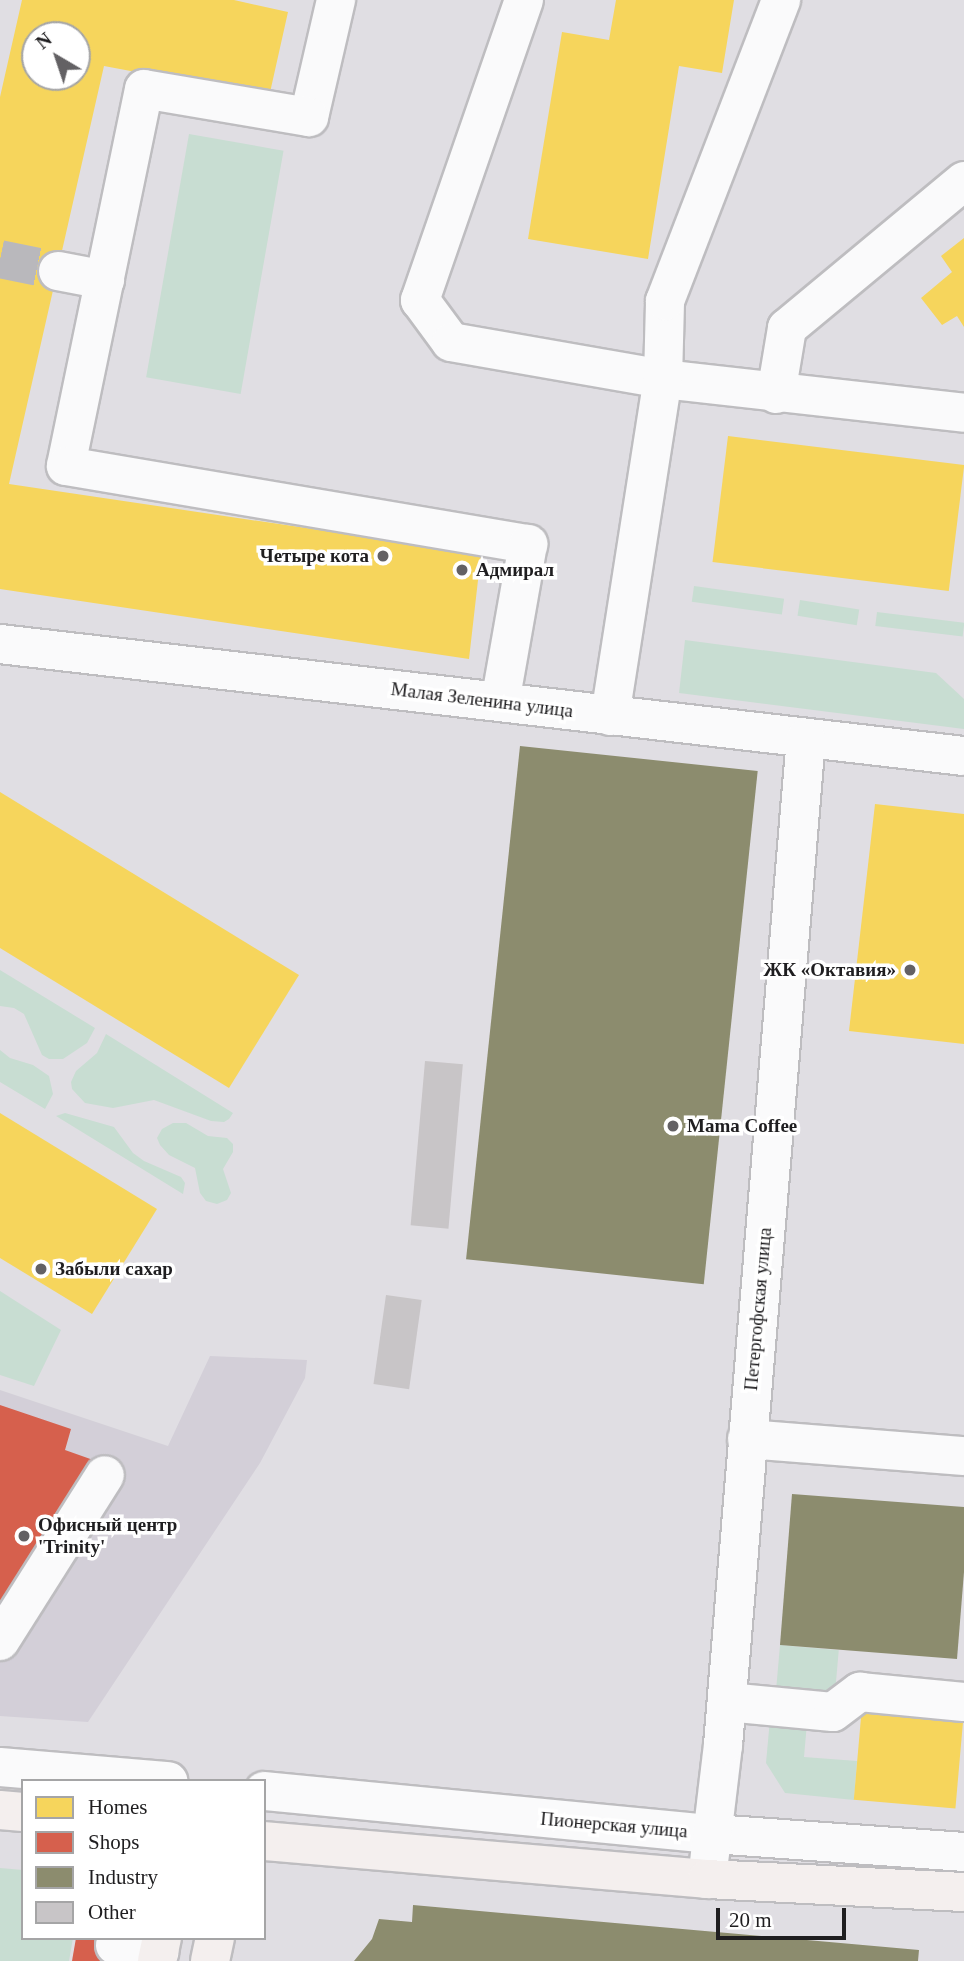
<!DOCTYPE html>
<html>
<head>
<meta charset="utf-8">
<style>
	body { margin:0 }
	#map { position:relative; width:964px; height:1961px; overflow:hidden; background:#e0dee3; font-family:Georgia,serif }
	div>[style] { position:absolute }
	.built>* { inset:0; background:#d3cfd8 }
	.green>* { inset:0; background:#c8ddd2; transform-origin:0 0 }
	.homes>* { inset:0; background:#f6d55c; transform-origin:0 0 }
	.shops>* { inset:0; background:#d6604d }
	.industry>* { inset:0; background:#8c8c6e; transform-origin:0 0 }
	.building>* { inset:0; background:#c8c5c7; transform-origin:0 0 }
	.minor-tunnel>* { height:38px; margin-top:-19px; transform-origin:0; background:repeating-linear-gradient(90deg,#b9b8bc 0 38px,transparent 0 57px) }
	.roads { filter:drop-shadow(2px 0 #bebdc0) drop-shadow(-2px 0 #bebdc0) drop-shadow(0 2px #bebdc0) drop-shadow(0 -2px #bebdc0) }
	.minor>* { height:38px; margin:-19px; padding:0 19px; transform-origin:19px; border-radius:19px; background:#fafafb }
	.major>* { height:38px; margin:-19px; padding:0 19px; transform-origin:19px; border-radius:19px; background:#f4efee }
	.dots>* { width:19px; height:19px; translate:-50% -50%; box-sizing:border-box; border:4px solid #fff; border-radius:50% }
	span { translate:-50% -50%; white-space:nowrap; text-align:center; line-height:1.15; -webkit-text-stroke:7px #fff; paint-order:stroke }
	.poi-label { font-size:19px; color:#1f1e20; font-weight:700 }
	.right { translate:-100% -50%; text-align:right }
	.left { translate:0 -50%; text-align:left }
	.street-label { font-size:19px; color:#1f1e20 }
	.legend { position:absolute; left:21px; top:1779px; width:245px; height:161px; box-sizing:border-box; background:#fff; border:2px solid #a5a5a6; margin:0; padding:9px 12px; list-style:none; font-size:21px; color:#1f1e20 }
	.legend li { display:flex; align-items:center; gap:14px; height:35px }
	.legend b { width:35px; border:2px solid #a5a5a6 }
	.north { position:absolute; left:21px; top:21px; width:70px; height:70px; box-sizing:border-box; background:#fff; border:2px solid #a5a5a6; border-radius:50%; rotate:321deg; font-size:19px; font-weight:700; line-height:28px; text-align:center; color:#1f1e20 }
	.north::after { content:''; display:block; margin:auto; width:24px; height:32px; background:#636164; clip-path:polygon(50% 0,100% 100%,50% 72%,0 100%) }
	.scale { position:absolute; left:716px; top:1908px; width:130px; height:32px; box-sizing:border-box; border:4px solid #1f1e20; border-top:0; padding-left:9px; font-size:21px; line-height:24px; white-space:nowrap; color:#1f1e20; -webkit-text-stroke:5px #fff; paint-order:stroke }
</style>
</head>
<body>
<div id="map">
	<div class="built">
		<div style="clip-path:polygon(210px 1356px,307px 1360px,305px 1378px,260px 1463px,88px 1722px,0 1716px,0 1390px,168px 1446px)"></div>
	</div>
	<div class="green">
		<div style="left:189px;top:134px;width:96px;height:247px;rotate:10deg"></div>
		<div style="left:694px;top:586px;width:91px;height:16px;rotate:8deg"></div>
		<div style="left:800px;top:600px;width:60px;height:16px;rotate:9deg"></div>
		<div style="left:877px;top:612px;width:88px;height:14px;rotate:7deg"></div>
		<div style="clip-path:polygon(685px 640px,936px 673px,964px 699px,964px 729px,679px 693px)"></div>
		<div style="clip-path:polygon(0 970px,95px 1028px,87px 1043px,63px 1059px,49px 1059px,42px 1055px,24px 1014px,14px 1008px,0 1006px)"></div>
		<div style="clip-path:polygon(106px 1034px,233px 1113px,229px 1119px,224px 1122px,211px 1121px,154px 1100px,113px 1108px,85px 1103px,72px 1089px,71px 1082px,76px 1071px,97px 1053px)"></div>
		<div style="clip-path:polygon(0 1050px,10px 1058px,33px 1065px,49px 1076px,53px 1094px,45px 1109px,0 1082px)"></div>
		<div style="clip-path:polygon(65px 1113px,114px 1127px,133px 1153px,144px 1161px,181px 1177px,185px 1183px,183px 1194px,56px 1116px)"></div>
		<div style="clip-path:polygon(173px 1123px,186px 1123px,208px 1136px,227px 1138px,233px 1144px,233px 1152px,223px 1169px,231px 1193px,227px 1200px,217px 1204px,206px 1201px,200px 1193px,195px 1168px,169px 1155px,160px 1145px,157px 1138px,162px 1129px)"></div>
		<div style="clip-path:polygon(0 1291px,61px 1330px,34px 1386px,0 1375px)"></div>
		<div style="left:780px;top:1645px;width:59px;height:44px;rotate:5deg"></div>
		<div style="clip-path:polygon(770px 1719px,807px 1723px,804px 1757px,857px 1761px,854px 1800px,785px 1793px,766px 1763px)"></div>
		<div style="clip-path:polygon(0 1868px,23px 1870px,23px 1938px,73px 1938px,69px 1961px,0 1961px)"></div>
	</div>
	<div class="homes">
		<div style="clip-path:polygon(evenodd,22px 0,234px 0,288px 12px,269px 97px,104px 66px,9px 484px,481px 554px,469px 659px,0 589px,0 97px,22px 0,35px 35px,77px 35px,77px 77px,35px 77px,35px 35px)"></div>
		<div style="clip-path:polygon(616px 0,734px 0,722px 73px,679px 66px,648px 259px,528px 239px,562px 32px,609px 40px)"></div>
		<div style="clip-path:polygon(964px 238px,964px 327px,957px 316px,942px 325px,921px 298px,952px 272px,941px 256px)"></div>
		<div style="left:728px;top:436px;width:238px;height:127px;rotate:7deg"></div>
		<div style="clip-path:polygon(0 792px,299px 975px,229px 1088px,0 948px)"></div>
		<div style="clip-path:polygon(875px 804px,964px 814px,964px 1044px,849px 1031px)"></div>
		<div style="clip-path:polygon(0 1113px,157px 1209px,92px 1314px,0 1258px)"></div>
		<div style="left:862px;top:1706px;width:102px;height:94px;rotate:5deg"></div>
	</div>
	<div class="shops">
		<div style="clip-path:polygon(0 1405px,71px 1429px,65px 1450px,96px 1461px,0 1611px)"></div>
		<div style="clip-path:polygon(76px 1938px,117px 1938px,113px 1961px,72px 1961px)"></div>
	</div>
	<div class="industry">
		<div style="left:520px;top:746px;width:239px;height:516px;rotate:6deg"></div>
		<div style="clip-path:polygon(792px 1494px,964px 1507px,964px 1572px,957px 1659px,780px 1645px)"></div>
		<div style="clip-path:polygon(413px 1905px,919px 1950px,918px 1961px,354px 1961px,372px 1939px,379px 1919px,412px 1922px)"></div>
	</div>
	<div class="building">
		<div style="left:425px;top:1061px;width:38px;height:165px;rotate:5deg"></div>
		<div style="left:386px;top:1295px;width:36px;height:90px;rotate:8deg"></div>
	</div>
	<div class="minor-tunnel">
		<div style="left:0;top:259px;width:59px;rotate:11.7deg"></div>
	</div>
	<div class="roads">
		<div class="minor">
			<div style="left:336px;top:0;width:120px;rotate:103deg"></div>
			<div style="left:309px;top:117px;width:167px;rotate:-170.4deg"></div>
			<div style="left:144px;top:89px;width:385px;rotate:101.7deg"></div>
			<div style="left:66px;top:466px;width:469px;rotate:9.6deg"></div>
			<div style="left:528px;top:544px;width:160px;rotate:100deg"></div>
			<div style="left:524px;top:0;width:318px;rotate:109.1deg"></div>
			<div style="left:420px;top:300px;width:52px;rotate:53.6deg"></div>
			<div style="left:451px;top:342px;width:215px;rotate:9.9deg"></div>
			<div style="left:663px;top:379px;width:303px;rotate:6.4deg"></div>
			<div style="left:58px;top:271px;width:48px;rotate:10.8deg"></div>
			<div style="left:776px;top:394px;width:67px;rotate:-80.5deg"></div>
			<div style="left:787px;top:328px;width:230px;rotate:-39.7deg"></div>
			<div style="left:0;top:644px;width:970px;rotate:6.63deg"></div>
			<div style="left:610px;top:716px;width:341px;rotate:-81.1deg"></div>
			<div style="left:663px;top:379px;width:78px;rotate:-88.5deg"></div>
			<div style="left:665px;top:301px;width:323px;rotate:-68.9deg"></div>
			<div style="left:747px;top:1439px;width:218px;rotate:4.5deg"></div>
			<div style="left:0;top:1641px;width:196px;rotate:-57.7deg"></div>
			<div style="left:727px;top:1702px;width:106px;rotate:5.4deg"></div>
			<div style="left:833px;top:1712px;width:34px;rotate:-37deg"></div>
			<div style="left:860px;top:1692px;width:104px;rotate:5.5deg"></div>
			<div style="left:0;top:1767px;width:169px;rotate:4.8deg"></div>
			<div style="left:264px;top:1791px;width:451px;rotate:5.5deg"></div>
			<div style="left:713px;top:1834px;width:252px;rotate:4.1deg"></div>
			<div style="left:707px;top:1879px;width:135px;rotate:-83.2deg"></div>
			<div style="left:723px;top:1745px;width:1010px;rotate:-85.29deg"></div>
			<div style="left:115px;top:1945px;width:45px;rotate:9deg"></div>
		</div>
		<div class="major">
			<div style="left:0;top:1810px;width:23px;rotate:5deg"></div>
			<div style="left:264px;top:1841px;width:445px;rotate:4.9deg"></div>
			<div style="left:707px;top:1879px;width:257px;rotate:2.9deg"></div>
			<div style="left:157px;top:1961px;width:24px;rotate:-78deg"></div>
			<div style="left:210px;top:1961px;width:24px;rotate:-78deg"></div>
		</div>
	</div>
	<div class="dots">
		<div style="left:383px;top:556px;background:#636164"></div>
		<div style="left:462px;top:570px;background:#636164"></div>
		<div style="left:910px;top:970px;background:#636164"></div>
		<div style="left:673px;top:1126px;background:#636164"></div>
		<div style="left:41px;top:1269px;background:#636164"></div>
		<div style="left:24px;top:1536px;background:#636164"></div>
	</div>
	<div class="poi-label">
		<span class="right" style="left:369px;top:556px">Четыре кота</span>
		<span class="left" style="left:476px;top:570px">Адмирал</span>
		<span class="right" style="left:896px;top:970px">ЖК «Октавия»</span>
		<span class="left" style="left:687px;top:1126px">Mama Coffee</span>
		<span class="left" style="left:55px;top:1269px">Забыли сахар</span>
		<span class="left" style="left:38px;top:1536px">Офисный центр<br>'Trinity'</span>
	</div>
	<div class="street-label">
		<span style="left:482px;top:700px;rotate:7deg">Малая Зеленина улица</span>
		<span style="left:758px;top:1309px;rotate:-85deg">Петергофская улица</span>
		<span style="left:614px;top:1825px;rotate:5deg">Пионерская улица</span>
	</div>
	<ul class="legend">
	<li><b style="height:19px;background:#f6d55c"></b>Homes</li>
	<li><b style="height:19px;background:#d6604d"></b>Shops</li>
	<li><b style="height:19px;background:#8c8c6e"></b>Industry</li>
	<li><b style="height:19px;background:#c8c5c7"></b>Other</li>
	</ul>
	<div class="north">N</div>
	<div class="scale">20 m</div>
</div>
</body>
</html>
